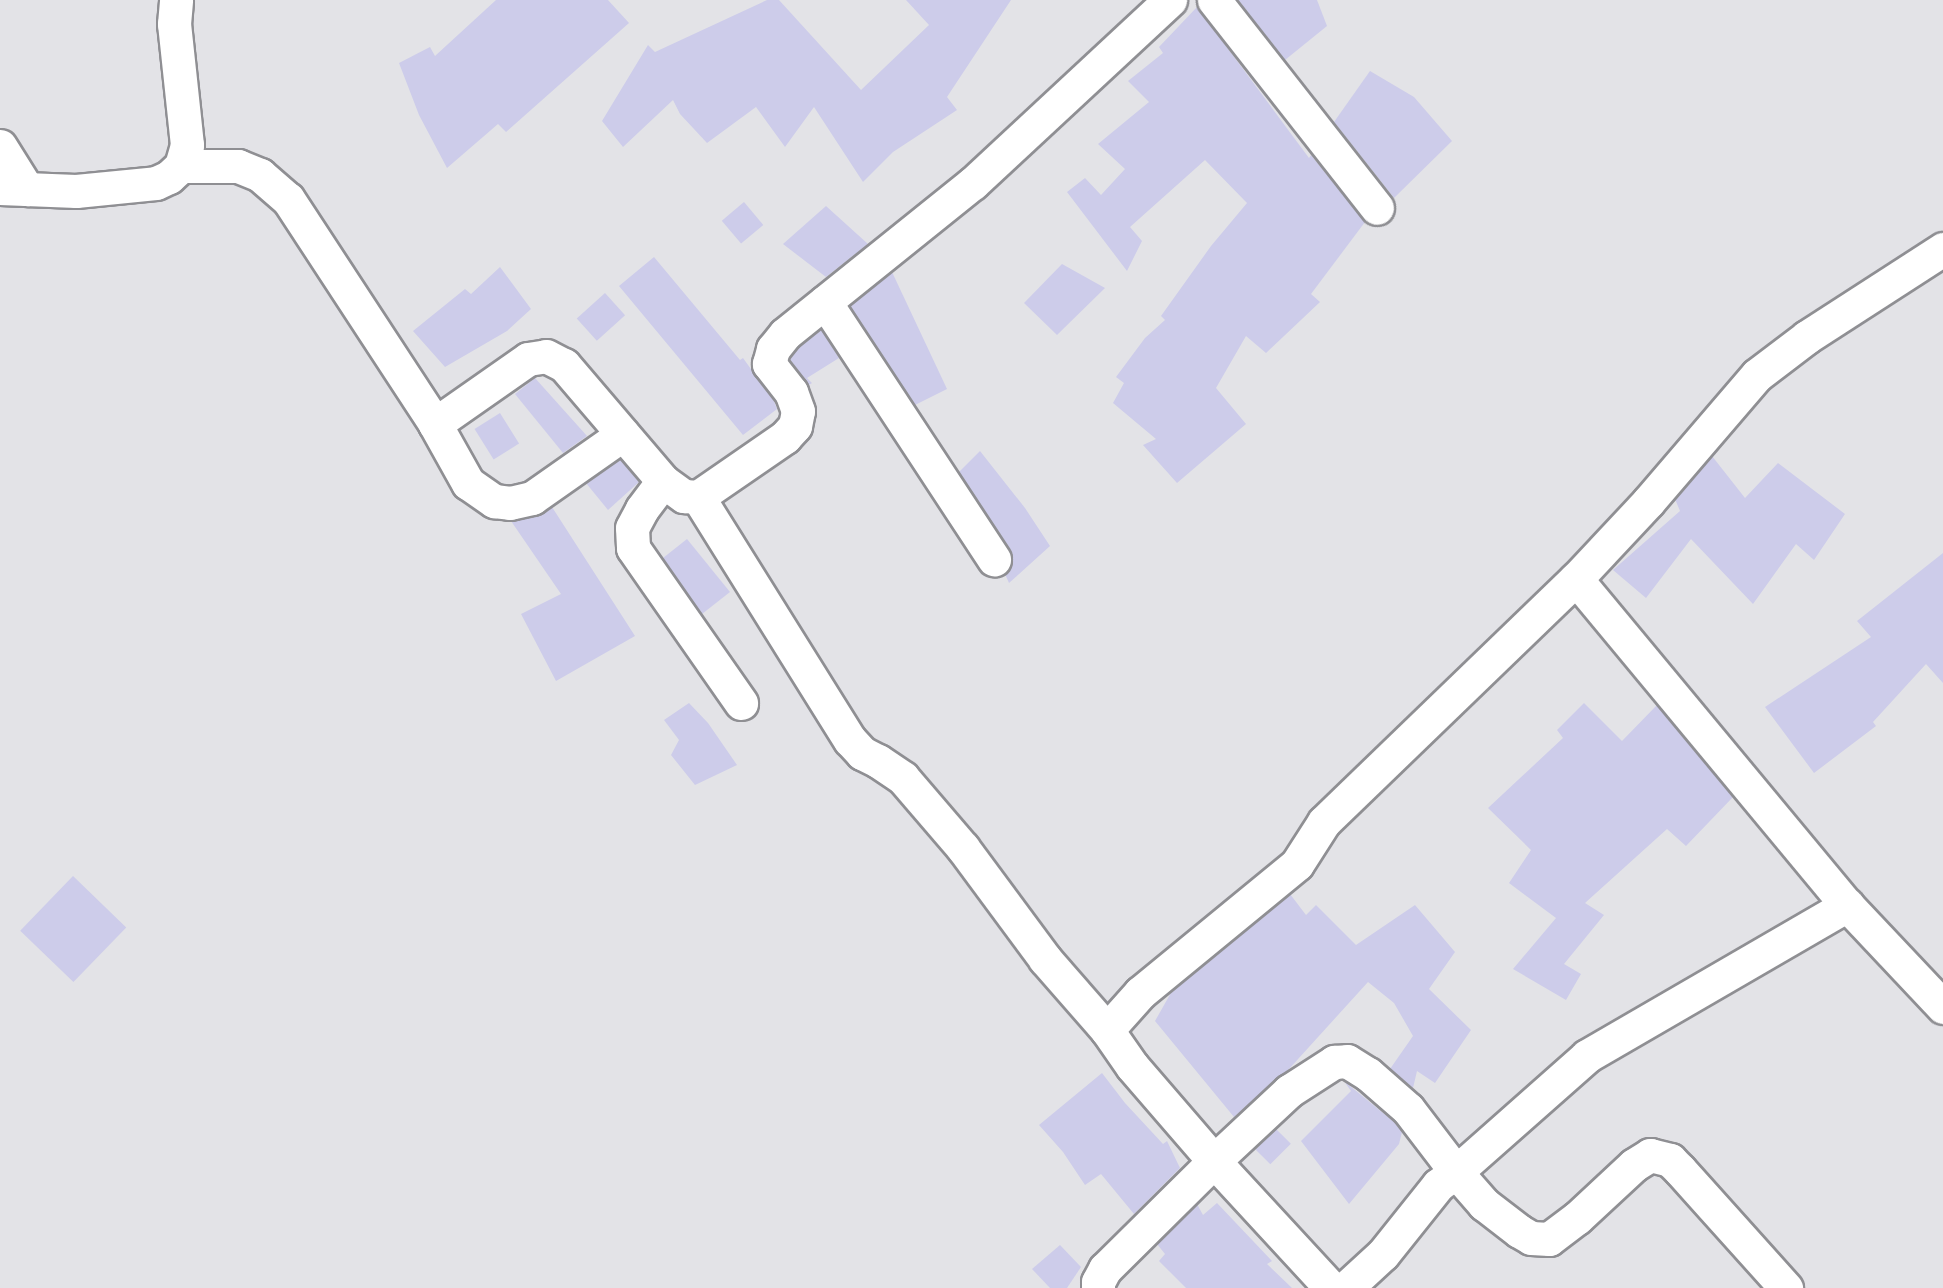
<!DOCTYPE html>
<html>
<head>
<meta charset="utf-8">
<style>
	body { margin:0 }
	#map { position:relative; width:1943px; height:1288px; overflow:hidden; background:#e3e3e7; font-family:Jost,sans-serif }
	div>[style] { position:absolute }
	.building>* { inset:0; background:#cdccea; transform-origin:0 0 }
	.roads { filter:drop-shadow(2px 0 #8f8f93) drop-shadow(-2px 0 #8f8f93) drop-shadow(0 2px #8f8f93) drop-shadow(0 -2px #8f8f93) }
	.street>* { height:33px; margin:-16.5px; padding:0 16.5px; transform-origin:16.5px; border-radius:16.5px; background:#fff }
	span { translate:-50% -50%; white-space:nowrap; text-align:center; line-height:1.15; -webkit-text-stroke:4.5px #f0f0f4; paint-order:stroke }
</style>
</head>
<body>
<div id="map">
	<div class="building">
		<div style="clip-path:polygon(496px 0,608px 0,629px 23px,506px 132px,498px 124px,447px 168px,419px 115px,399px 63px,430px 47px,435px 56px)"></div>
		<div style="clip-path:polygon(767px 0,779px 0,861px 90px,929px 25px,906px 0,1011px 0,947px 97px,957px 110px,893px 152px,863px 182px,814px 107px,785px 147px,756px 107px,707px 143px,680px 114px,673px 100px,623px 147px,602px 121px,648px 45px,655px 52px)"></div>
		<div style="clip-path:polygon(1238px 0,1317px 0,1327px 26px,1285px 60px)"></div>
		<div style="clip-path:polygon(1197px 7px,1309px 158px,1311px 155px,1365px 222px,1311px 294px,1320px 302px,1266px 353px,1246px 336px,1216px 388px,1246px 424px,1177px 483px,1143px 445px,1156px 439px,1113px 403px,1124px 383px,1116px 377px,1145px 338px,1165px 320px,1161px 316px,1211px 246px,1247px 203px,1205px 160px,1130px 227px,1142px 241px,1127px 271px,1067px 192px,1085px 178px,1101px 195px,1125px 169px,1098px 144px,1149px 102px,1128px 81px,1163px 53px,1159px 47px)"></div>
		<div style="clip-path:polygon(1370px 71px,1414px 97px,1452px 141px,1394px 198px,1334px 122px)"></div>
		<div style="left:744px;top:202px;width:30px;height:29px;rotate:50deg"></div>
		<div style="clip-path:polygon(826px 206px,868px 244px,826px 277px,783px 244px)"></div>
		<div style="clip-path:polygon(654px 257px,740px 360px,743px 358px,774px 401px,777px 409px,743px 435px,619px 286px)"></div>
		<div style="clip-path:polygon(1062px 264px,1105px 288px,1057px 335px,1024px 303px)"></div>
		<div style="clip-path:polygon(500px 267px,531px 309px,507px 331px,445px 367px,413px 331px,465px 289px,471px 294px)"></div>
		<div style="clip-path:polygon(892px 272px,947px 389px,915px 405px,850px 306px)"></div>
		<div style="left:605px;top:293px;width:30px;height:38px;rotate:48deg"></div>
		<div style="clip-path:polygon(821px 329px,839px 358px,807px 378px,812px 383px,809px 385px,790px 360px,798px 347px)"></div>
		<div style="clip-path:polygon(535px 378px,587px 436px,563px 453px,515px 394px)"></div>
		<div style="left:500px;top:413px;width:36px;height:30px;rotate:58deg"></div>
		<div style="clip-path:polygon(980px 451px,1025px 508px,1050px 546px,1009px 583px,1005px 574px,1011px 567px,1013px 558px,1010px 549px,959px 472px)"></div>
		<div style="clip-path:polygon(1712px 456px,1745px 498px,1778px 463px,1845px 514px,1814px 560px,1796px 544px,1753px 604px,1691px 539px,1646px 598px,1613px 570px,1680px 511px,1675px 499px)"></div>
		<div style="clip-path:polygon(620px 459px,639px 482px,608px 510px,586px 483px)"></div>
		<div style="clip-path:polygon(552px 507px,635px 636px,556px 681px,521px 614px,561px 594px,511px 521px,537px 516px)"></div>
		<div style="clip-path:polygon(687px 539px,730px 592px,702px 614px,663px 558px)"></div>
		<div style="clip-path:polygon(1943px 553px,1943px 683px,1926px 664px,1873px 722px,1876px 726px,1814px 773px,1765px 707px,1871px 637px,1857px 621px)"></div>
		<div style="clip-path:polygon(689px 703px,708px 723px,737px 765px,695px 785px,671px 755px,679px 740px,664px 720px)"></div>
		<div style="clip-path:polygon(1584px 703px,1622px 741px,1657px 705px,1733px 797px,1686px 846px,1667px 829px,1585px 903px,1604px 915px,1564px 964px,1581px 974px,1566px 1000px,1513px 969px,1556px 918px,1509px 883px,1531px 850px,1488px 808px,1563px 738px,1557px 730px)"></div>
		<div style="left:73px;top:876px;width:74px;height:76px;rotate:44deg"></div>
		<div style="clip-path:polygon(1290px 894px,1306px 915px,1316px 905px,1356px 945px,1415px 905px,1455px 952px,1429px 989px,1471px 1030px,1435px 1083px,1417px 1071px,1413px 1088px,1390px 1069px,1413px 1036px,1394px 1003px,1368px 982px,1289px 1069px,1234px 1117px,1155px 1021px,1172px 991px)"></div>
		<div style="clip-path:polygon(1102px 1073px,1125px 1103px,1163px 1144px,1167px 1141px,1180px 1168px,1134px 1214px,1101px 1174px,1085px 1185px,1063px 1152px,1039px 1125px)"></div>
		<div style="clip-path:polygon(1344px 1081px,1394px 1122px,1402px 1132px,1399px 1144px,1349px 1204px,1301px 1141px,1351px 1091px)"></div>
		<div style="left:1276px;top:1129px;width:21px;height:29px;rotate:45deg"></div>
		<div style="clip-path:polygon(1217px 1203px,1272px 1261px,1267px 1264px,1292px 1288px,1186px 1288px,1159px 1261px,1165px 1254px,1157px 1244px,1197px 1204px,1203px 1215px)"></div>
		<div style="clip-path:polygon(1060px 1245px,1081px 1267px,1067px 1288px,1050px 1288px,1032px 1269px)"></div>
	</div>
	<div class="roads">
		<div class="street">
			<div style="left:1214px;top:0;width:264px;rotate:51.9deg"></div>
			<div style="left:0;top:146px;width:51px;rotate:57.9deg"></div>
			<div style="left:181px;top:166px;width:57px"></div>
			<div style="left:238px;top:166px;width:24px;rotate:22deg"></div>
			<div style="left:260px;top:175px;width:37px;rotate:41deg"></div>
			<div style="left:288px;top:199px;width:269px;rotate:56.8deg"></div>
			<div style="left:435px;top:424px;width:113px;rotate:-35deg"></div>
			<div style="left:528px;top:359px;width:18px;rotate:-9deg"></div>
			<div style="left:546px;top:356px;width:20px;rotate:27deg"></div>
			<div style="left:564px;top:365px;width:153px;rotate:49.5deg"></div>
			<div style="left:663px;top:481px;width:26px;rotate:36deg"></div>
			<div style="left:684px;top:496px;width:14px;rotate:4deg"></div>
			<div style="left:698px;top:497px;width:106px;rotate:-34.6deg"></div>
			<div style="left:785px;top:437px;width:15px;rotate:-48deg"></div>
			<div style="left:795px;top:426px;width:15px;rotate:-79deg"></div>
			<div style="left:798px;top:411px;width:20px;rotate:-110deg"></div>
			<div style="left:791px;top:392px;width:36px;rotate:-128deg"></div>
			<div style="left:769px;top:364px;width:16px;rotate:-75deg"></div>
			<div style="left:773px;top:349px;width:19px;rotate:-51deg"></div>
			<div style="left:785px;top:334px;width:241px;rotate:-38.8deg"></div>
			<div style="left:973px;top:183px;width:269px;rotate:-42.9deg"></div>
			<div style="left:0;top:188px;width:76px;rotate:2.3deg"></div>
			<div style="left:76px;top:191px;width:80px;rotate:-5.7deg"></div>
			<div style="left:156px;top:183px;width:14px;rotate:-25deg"></div>
			<div style="left:169px;top:177px;width:16px;rotate:-43deg"></div>
			<div style="left:181px;top:166px;width:22px;rotate:-74deg"></div>
			<div style="left:187px;top:145px;width:122px;rotate:-96.1deg"></div>
			<div style="left:174px;top:24px;width:24px;rotate:-85deg"></div>
			<div style="left:825px;top:302px;width:308px;rotate:56.7deg"></div>
			<div style="left:435px;top:424px;width:68px;rotate:60.8deg"></div>
			<div style="left:468px;top:483px;width:32px;rotate:35deg"></div>
			<div style="left:494px;top:501px;width:16px;rotate:7deg"></div>
			<div style="left:510px;top:503px;width:23px;rotate:-13deg"></div>
			<div style="left:532px;top:498px;width:111px;rotate:-35.1deg"></div>
			<div style="left:663px;top:481px;width:35px;rotate:127deg"></div>
			<div style="left:642px;top:509px;width:21px;rotate:118deg"></div>
			<div style="left:632px;top:528px;width:20px;rotate:87deg"></div>
			<div style="left:633px;top:548px;width:189px;rotate:55.1deg"></div>
			<div style="left:698px;top:497px;width:287px;rotate:58deg"></div>
			<div style="left:850px;top:740px;width:18px;rotate:47deg"></div>
			<div style="left:862px;top:753px;width:18px;rotate:27deg"></div>
			<div style="left:878px;top:761px;width:30px;rotate:34deg"></div>
			<div style="left:903px;top:778px;width:92px;rotate:49.4deg"></div>
			<div style="left:963px;top:848px;width:138px;rotate:53.5deg"></div>
			<div style="left:1045px;top:959px;width:94px;rotate:48.9deg"></div>
			<div style="left:1576px;top:579px;width:424px;rotate:50.3deg"></div>
			<div style="left:1847px;top:905px;width:140px;rotate:46.7deg"></div>
			<div style="left:1098px;top:1288px;width:6px;rotate:-90deg"></div>
			<div style="left:1098px;top:1282px;width:15px;rotate:-62deg"></div>
			<div style="left:1105px;top:1269px;width:153px;rotate:-44.7deg"></div>
			<div style="left:1214px;top:1161px;width:103px;rotate:-43deg"></div>
			<div style="left:1289px;top:1091px;width:54px;rotate:-32.8deg"></div>
			<div style="left:1334px;top:1062px;width:13px;rotate:-4deg"></div>
			<div style="left:1347px;top:1061px;width:25px;rotate:32deg"></div>
			<div style="left:1368px;top:1074px;width:53px;rotate:41.2deg"></div>
			<div style="left:1408px;top:1109px;width:79px;rotate:52.7deg"></div>
			<div style="left:1456px;top:1172px;width:175px;rotate:-41.5deg"></div>
			<div style="left:1587px;top:1056px;width:301px;rotate:-30.1deg"></div>
			<div style="left:1331px;top:1288px;width:173px;rotate:-132.7deg"></div>
			<div style="left:1214px;top:1161px;width:125px;rotate:-130.8deg"></div>
			<div style="left:1132px;top:1066px;width:44px;rotate:-124.8deg"></div>
			<div style="left:1107px;top:1030px;width:50px;rotate:-48.3deg"></div>
			<div style="left:1140px;top:993px;width:203px;rotate:-39.4deg"></div>
			<div style="left:1297px;top:864px;width:50px;rotate:-57.3deg"></div>
			<div style="left:1324px;top:822px;width:350px;rotate:-44deg"></div>
			<div style="left:1576px;top:579px;width:105px;rotate:-46.9deg"></div>
			<div style="left:1648px;top:502px;width:167px;rotate:-49.4deg"></div>
			<div style="left:1757px;top:375px;width:63px;rotate:-37.2deg"></div>
			<div style="left:1807px;top:337px;width:162px;rotate:-32.9deg"></div>
			<div style="left:1346px;top:1288px;width:50px;rotate:-42.6deg"></div>
			<div style="left:1383px;top:1254px;width:88px;rotate:-51.4deg"></div>
			<div style="left:1438px;top:1185px;width:22px;rotate:-36deg"></div>
			<div style="left:1456px;top:1172px;width:43px;rotate:48.8deg"></div>
			<div style="left:1484px;top:1204px;width:44px;rotate:37.6deg"></div>
			<div style="left:1519px;top:1231px;width:14px;rotate:30deg"></div>
			<div style="left:1531px;top:1238px;width:18px;rotate:3deg"></div>
			<div style="left:1549px;top:1239px;width:35px;rotate:-37deg"></div>
			<div style="left:1577px;top:1218px;width:78px;rotate:-42.9deg"></div>
			<div style="left:1634px;top:1165px;width:19px;rotate:-32deg"></div>
			<div style="left:1650px;top:1155px;width:21px;rotate:14deg"></div>
			<div style="left:1670px;top:1160px;width:14px;rotate:45deg"></div>
			<div style="left:1680px;top:1170px;width:159px;rotate:48.1deg"></div>
		</div>
	</div>
</div>
</body>
</html>
